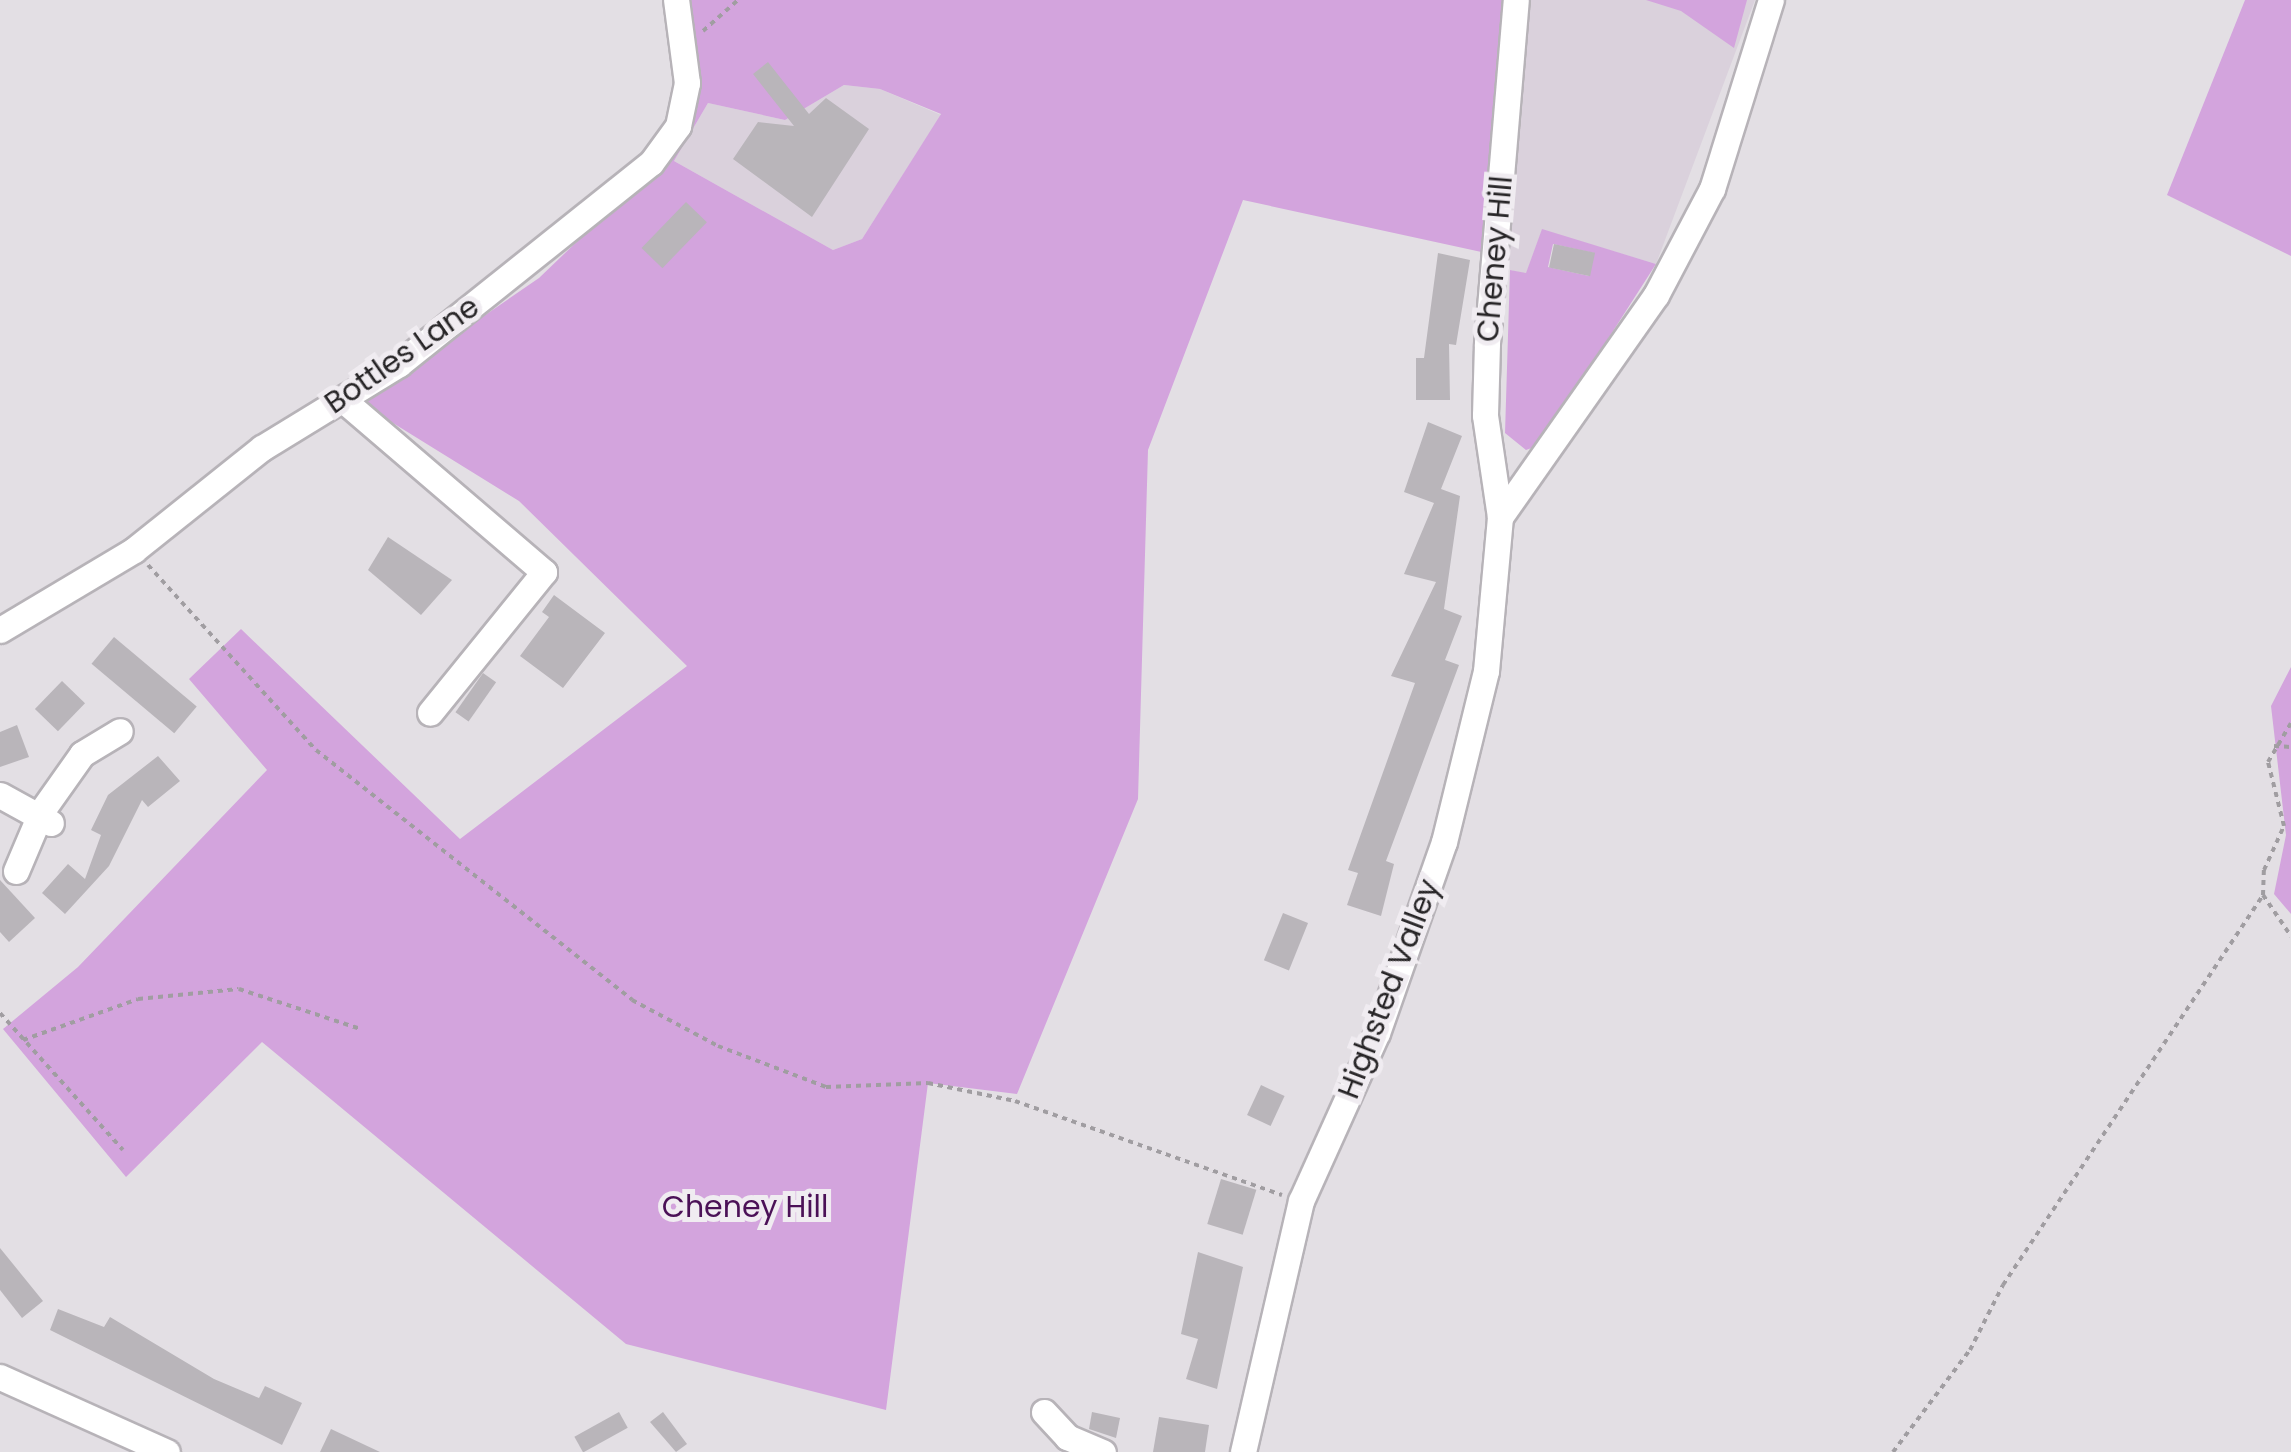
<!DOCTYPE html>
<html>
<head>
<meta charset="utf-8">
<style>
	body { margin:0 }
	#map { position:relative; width:2291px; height:1452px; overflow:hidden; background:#e3dfe4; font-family:Poppins,sans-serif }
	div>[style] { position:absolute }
	.built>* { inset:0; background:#dad1dc }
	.green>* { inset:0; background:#d3a4dd }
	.building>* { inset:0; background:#b9b5ba; transform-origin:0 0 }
	.path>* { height:4px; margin-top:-2px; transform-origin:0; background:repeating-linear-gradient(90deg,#a09da1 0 5px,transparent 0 10px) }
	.roads { filter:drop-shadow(2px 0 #b7b3b8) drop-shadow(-2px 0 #b7b3b8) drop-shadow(0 2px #b7b3b8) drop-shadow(0 -2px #b7b3b8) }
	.minor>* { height:25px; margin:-12.5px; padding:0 12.5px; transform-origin:12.5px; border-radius:12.5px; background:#fff }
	span { translate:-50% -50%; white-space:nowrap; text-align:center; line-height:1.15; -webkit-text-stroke:10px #f0ecf1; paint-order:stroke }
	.street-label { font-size:30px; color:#272527 }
	.park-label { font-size:30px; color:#4b1157 }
</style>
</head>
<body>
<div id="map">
	<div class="built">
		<div style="clip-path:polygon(1527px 0,1755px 0,1656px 264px,1542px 230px,1526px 274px,1510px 270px,1505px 200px)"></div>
		<div style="clip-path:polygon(844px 85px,880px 89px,941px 115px,862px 239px,833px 250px,674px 161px,708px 103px,785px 120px)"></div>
	</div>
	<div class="green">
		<div style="clip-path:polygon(evenodd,689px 0,1503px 0,1486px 253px,1243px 200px,1148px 450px,1138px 799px,1017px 1094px,928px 1083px,886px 1410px,626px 1344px,262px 1042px,126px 1177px,3px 1029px,78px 967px,267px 770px,189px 679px,241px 629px,460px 839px,687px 666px,519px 501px,359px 402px,539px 278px,662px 160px,697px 92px,689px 0,844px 85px,880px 89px,941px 114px,862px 239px,833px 250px,674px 161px,708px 103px,785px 120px,844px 85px)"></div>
		<div style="clip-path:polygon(1646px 0,1747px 0,1734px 48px,1681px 11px)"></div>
		<div style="clip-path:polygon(2245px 0,2291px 0,2291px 256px,2167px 195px)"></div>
		<div style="clip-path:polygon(evenodd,1542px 229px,1656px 264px,1540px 445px,1526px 450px,1505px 433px,1510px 270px,1526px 273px,1542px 229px,1553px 244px,1594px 253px,1589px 276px,1548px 267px,1553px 244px)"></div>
		<div style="clip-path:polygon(2291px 667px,2291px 914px,2274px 894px,2286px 835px,2271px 706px)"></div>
	</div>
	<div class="building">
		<div style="clip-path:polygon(768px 62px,809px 114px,826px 98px,869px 129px,812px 217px,733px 159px,758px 122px,794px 126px,753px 74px)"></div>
		<div style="left:686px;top:202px;width:29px;height:64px;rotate:44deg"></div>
		<div style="left:1554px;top:244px;width:42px;height:24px;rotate:12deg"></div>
		<div style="clip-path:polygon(1438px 253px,1470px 260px,1456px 345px,1449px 344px,1450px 400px,1416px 400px,1416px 358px,1424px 358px)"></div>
		<div style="clip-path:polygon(1428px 422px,1462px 436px,1441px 489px,1460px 496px,1444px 609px,1462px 616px,1445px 660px,1459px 665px,1386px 861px,1394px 864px,1381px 916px,1347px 905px,1358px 873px,1348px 870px,1415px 683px,1391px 676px,1436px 582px,1404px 574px,1434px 503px,1404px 492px)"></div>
		<div style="clip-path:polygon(388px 537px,452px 580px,421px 615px,368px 570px)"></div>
		<div style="clip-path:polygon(554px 595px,605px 633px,563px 688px,520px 656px,549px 617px,542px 612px)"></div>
		<div style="left:114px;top:637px;width:108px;height:35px;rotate:40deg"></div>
		<div style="left:483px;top:673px;width:16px;height:48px;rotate:35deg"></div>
		<div style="left:62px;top:681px;width:32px;height:39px;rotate:44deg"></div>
		<div style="clip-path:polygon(17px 725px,29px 757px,0 767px,0 732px)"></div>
		<div style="clip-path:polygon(158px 756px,180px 781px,148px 807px,142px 800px,109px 866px,65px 914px,42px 893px,68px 864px,85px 879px,101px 835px,91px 830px,108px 795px)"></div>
		<div style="clip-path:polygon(0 880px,35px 918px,9px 942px,0 932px)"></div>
		<div style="left:1283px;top:913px;width:27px;height:51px;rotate:22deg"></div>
		<div style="left:1261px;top:1085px;width:26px;height:33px;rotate:25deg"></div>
		<div style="left:1221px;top:1179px;width:37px;height:47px;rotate:17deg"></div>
		<div style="clip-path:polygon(0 1248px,43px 1301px,22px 1318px,0 1290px)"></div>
		<div style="clip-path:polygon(1198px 1252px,1243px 1267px,1217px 1389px,1186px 1379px,1198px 1339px,1181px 1334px)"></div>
		<div style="clip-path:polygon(58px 1309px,104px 1327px,110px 1317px,214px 1379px,259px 1398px,265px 1386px,302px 1403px,282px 1445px,50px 1330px)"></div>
		<div style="left:619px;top:1412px;width:18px;height:51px;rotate:61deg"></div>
		<div style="clip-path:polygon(663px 1412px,687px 1444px,676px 1452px,650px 1422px)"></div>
		<div style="clip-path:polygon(1092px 1412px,1120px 1418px,1116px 1438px,1089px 1429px)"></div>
		<div style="clip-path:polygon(1159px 1417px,1209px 1425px,1205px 1452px,1153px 1452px)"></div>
		<div style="clip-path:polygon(331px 1429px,380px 1452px,320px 1452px)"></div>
	</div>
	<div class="path">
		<div style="left:703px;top:31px;width:47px;rotate:-41.5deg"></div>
		<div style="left:148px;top:565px;width:250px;rotate:47.8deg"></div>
		<div style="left:316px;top:750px;width:403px;rotate:38.3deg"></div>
		<div style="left:632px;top:1000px;width:98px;rotate:28.1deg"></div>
		<div style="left:718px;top:1046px;width:116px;rotate:20.8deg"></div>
		<div style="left:826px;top:1087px;width:102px;rotate:-2.2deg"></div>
		<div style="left:928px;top:1083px;width:89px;rotate:11.7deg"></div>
		<div style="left:1015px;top:1101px;width:283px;rotate:19.4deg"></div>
		<div style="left:2274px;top:746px;width:17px;rotate:3deg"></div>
		<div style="left:2263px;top:895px;width:50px;rotate:55.7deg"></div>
		<div style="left:0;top:1013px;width:184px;rotate:48.1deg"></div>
		<div style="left:23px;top:1040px;width:122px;rotate:-19.6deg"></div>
		<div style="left:138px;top:999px;width:101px;rotate:-5.7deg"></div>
		<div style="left:239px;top:989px;width:128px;rotate:18.2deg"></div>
		<div style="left:1893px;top:1452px;width:128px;rotate:-53deg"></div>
		<div style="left:1970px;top:1350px;width:73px;rotate:-63.1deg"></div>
		<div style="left:2003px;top:1285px;width:469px;rotate:-56.3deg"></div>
		<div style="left:2263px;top:895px;width:25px;rotate:-88deg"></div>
		<div style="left:2264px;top:870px;width:48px;rotate:-65.6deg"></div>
		<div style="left:2284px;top:826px;width:66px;rotate:-104deg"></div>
		<div style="left:2268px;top:762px;width:45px;rotate:-59.5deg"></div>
	</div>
	<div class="roads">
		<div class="minor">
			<div style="left:342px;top:399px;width:266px;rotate:40.6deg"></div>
			<div style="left:544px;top:572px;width:181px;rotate:129deg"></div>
			<div style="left:1500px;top:517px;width:271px;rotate:-54.9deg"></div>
			<div style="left:1656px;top:295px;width:120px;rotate:-62.2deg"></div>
			<div style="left:1712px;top:189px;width:198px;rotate:-72.7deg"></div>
			<div style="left:0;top:630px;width:156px;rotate:-30.8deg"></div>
			<div style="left:134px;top:550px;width:164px;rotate:-38.6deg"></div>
			<div style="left:262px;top:448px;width:161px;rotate:-31.5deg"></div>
			<div style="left:399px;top:364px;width:322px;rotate:-38.6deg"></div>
			<div style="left:651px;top:163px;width:46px;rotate:-53.9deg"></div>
			<div style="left:678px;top:126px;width:44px;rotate:-78.2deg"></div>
			<div style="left:687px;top:83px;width:84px;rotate:-97.5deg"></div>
			<div style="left:0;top:795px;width:58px;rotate:28.8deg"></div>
			<div style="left:16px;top:871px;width:64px;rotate:-67deg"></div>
			<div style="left:41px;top:812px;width:71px;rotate:-54.7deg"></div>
			<div style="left:82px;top:754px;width:44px;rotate:-31.2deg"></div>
			<div style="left:0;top:1377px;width:183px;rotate:24.2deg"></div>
			<div style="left:1044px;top:1412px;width:34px;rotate:47deg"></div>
			<div style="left:1067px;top:1437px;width:39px;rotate:23deg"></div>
			<div style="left:1243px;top:1452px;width:258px;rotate:-77deg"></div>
			<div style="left:1301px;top:1201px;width:184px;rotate:-65.7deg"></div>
			<div style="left:1377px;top:1033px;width:202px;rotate:-70.7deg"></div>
			<div style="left:1444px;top:842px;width:176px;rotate:-76.2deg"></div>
			<div style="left:1486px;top:671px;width:155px;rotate:-84.8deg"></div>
			<div style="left:1500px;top:517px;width:103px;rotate:-98.4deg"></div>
			<div style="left:1485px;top:415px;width:72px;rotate:-88.4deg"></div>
			<div style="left:1487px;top:343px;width:344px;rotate:-85.2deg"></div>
		</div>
	</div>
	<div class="street-label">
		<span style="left:1495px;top:259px;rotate:-85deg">Cheney Hill</span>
		<span style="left:402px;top:355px;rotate:-35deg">Bottles Lane</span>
		<span style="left:1389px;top:989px;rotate:-69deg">Highsted Valley</span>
	</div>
	<div class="park-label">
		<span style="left:745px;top:1207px">Cheney Hill</span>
	</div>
</div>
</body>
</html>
